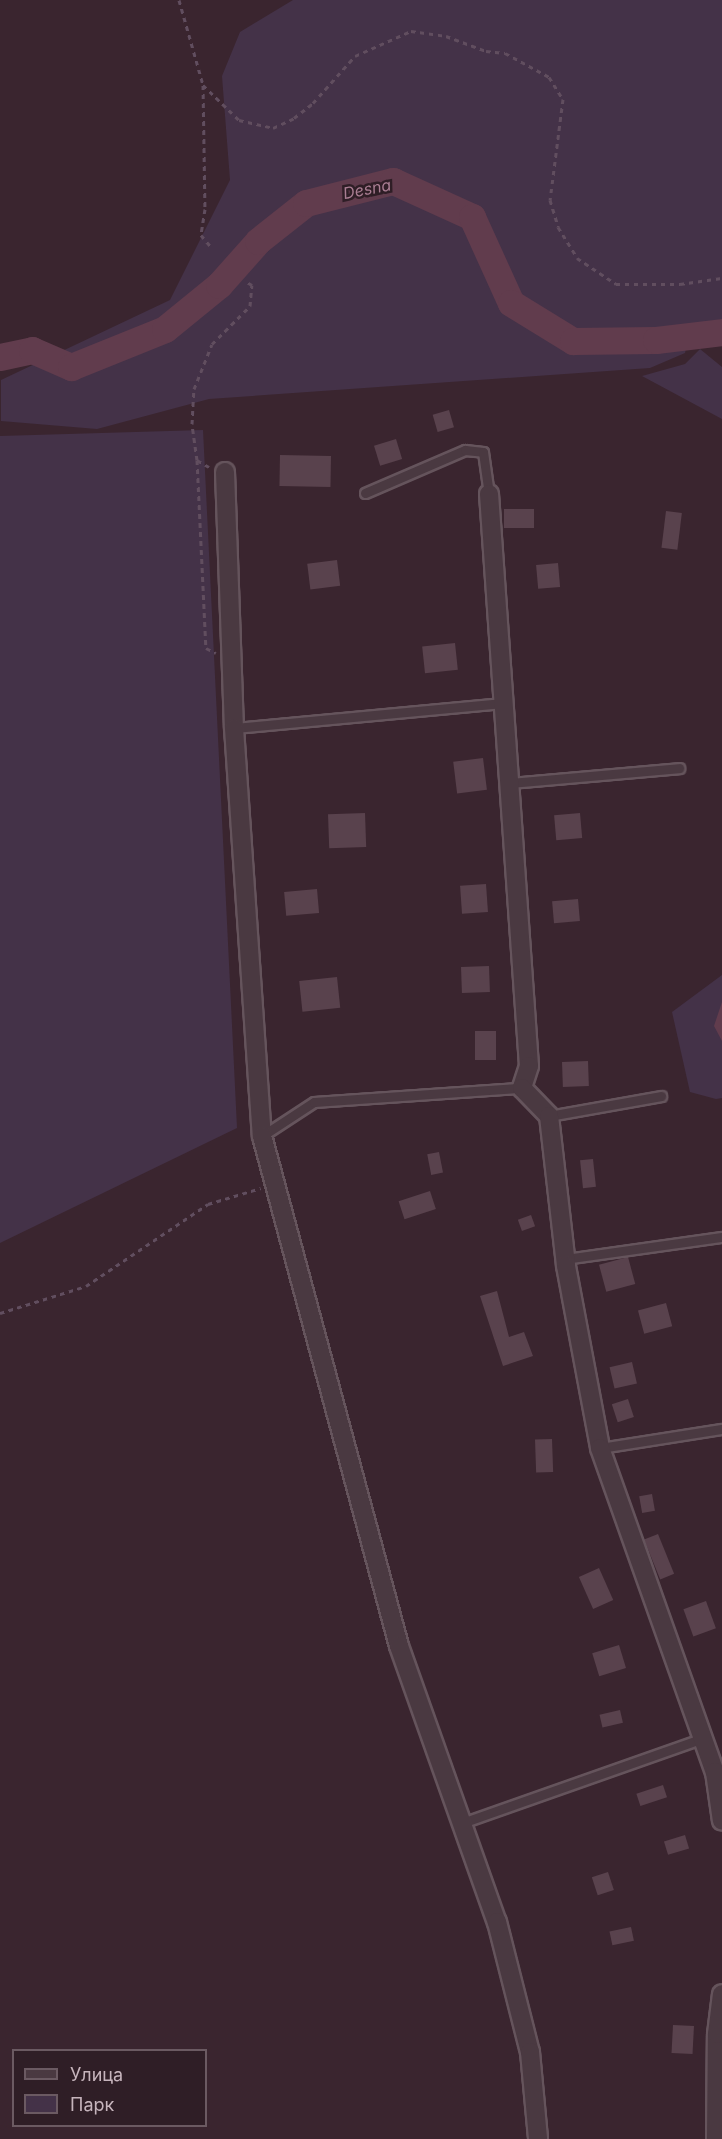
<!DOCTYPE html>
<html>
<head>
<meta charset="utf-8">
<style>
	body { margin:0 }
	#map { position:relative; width:722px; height:2139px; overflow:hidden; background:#3a252f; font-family:Inter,sans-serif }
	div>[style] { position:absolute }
	.green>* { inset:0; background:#443248 }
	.water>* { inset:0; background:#613c4d }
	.river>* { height:27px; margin:-13.5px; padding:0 13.5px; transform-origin:13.5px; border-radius:13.5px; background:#613c4d }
	.building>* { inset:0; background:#59424d; transform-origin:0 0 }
	.path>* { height:3px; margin-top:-1.5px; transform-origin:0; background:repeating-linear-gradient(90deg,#614e5f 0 4.5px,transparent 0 9px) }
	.roads { filter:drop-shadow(2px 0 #65545c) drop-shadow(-2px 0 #65545c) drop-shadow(0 2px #65545c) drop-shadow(0 -2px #65545c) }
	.service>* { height:9px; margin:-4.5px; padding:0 4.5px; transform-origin:4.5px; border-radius:4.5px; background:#4a3941 }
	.minor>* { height:18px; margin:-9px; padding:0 9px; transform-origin:9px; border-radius:9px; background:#4a3941 }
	span { translate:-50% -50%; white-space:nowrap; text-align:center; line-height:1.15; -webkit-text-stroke:5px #2f1e26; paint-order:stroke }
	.water-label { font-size:16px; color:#aa7e93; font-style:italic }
	.legend { position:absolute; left:12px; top:2049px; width:195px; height:78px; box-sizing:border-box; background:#2f1e26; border:2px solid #6b5a62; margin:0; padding:8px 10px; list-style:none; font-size:18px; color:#c6b4bc }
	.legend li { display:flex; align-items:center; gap:12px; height:30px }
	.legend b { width:30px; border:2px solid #6b5a62 }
</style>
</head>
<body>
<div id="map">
	<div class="green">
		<div style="clip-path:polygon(293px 0,722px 0,722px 320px,691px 325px,685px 353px,650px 368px,209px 399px,97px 429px,1px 421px,1px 380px,170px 300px,230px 180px,222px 76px,240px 32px)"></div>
		<div style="clip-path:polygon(700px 349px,722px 367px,722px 419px,642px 376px,685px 364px)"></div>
		<div style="clip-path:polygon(203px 430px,237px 1128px,0 1243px,0 436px)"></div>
		<div style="clip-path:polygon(722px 975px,722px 1098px,716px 1099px,690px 1092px,672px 1012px)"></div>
	</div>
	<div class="water">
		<div style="clip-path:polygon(722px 1002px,722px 1041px,714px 1026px)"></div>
	</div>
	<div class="river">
		<div style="left:0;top:357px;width:33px;rotate:-12deg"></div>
		<div style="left:32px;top:350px;width:43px;rotate:23.6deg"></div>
		<div style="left:71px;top:367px;width:101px;rotate:-22deg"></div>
		<div style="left:165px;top:329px;width:70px;rotate:-39.2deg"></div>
		<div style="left:219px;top:285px;width:59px;rotate:-48.4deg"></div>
		<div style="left:258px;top:241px;width:61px;rotate:-38.4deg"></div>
		<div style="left:306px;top:203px;width:90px;rotate:-14.2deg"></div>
		<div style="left:393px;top:181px;width:87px;rotate:24.5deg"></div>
		<div style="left:472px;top:217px;width:94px;rotate:65.6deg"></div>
		<div style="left:511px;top:303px;width:73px;rotate:31.5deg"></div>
		<div style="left:573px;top:341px;width:83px;rotate:-0.7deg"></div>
		<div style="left:656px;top:340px;width:66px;rotate:-6.9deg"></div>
	</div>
	<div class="building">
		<div style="left:449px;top:410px;width:18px;height:17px;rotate:74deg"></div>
		<div style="left:396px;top:439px;width:21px;height:23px;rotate:73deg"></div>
		<div style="left:280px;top:455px;width:51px;height:31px;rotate:1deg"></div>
		<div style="left:504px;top:509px;width:30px;height:19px"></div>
		<div style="left:666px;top:511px;width:16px;height:37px;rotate:7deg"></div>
		<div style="left:337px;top:560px;width:26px;height:30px;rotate:83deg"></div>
		<div style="left:558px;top:563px;width:24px;height:22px;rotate:85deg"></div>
		<div style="left:455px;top:643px;width:27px;height:33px;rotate:84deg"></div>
		<div style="left:483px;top:758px;width:32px;height:30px;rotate:83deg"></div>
		<div style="left:365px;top:813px;width:34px;height:37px;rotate:88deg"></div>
		<div style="left:580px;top:813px;width:25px;height:26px;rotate:85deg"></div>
		<div style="left:486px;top:884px;width:28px;height:26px;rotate:86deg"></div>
		<div style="left:317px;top:889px;width:24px;height:33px;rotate:85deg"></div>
		<div style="left:578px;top:899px;width:22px;height:26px;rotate:85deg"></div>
		<div style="left:489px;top:966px;width:26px;height:28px;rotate:88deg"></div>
		<div style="left:337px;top:977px;width:31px;height:38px;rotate:84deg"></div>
		<div style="left:475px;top:1031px;width:21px;height:29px"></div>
		<div style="left:588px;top:1061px;width:25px;height:26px;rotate:88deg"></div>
		<div style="left:439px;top:1152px;width:21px;height:12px;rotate:79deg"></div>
		<div style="left:593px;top:1159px;width:28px;height:13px;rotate:84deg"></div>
		<div style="left:430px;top:1191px;width:19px;height:33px;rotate:72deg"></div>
		<div style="left:531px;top:1215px;width:12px;height:14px;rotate:70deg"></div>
		<div style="left:628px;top:1257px;width:28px;height:30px;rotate:75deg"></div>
		<div style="clip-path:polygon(497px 1291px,509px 1337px,524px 1332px,533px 1356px,503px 1366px,480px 1296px)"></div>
		<div style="left:666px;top:1303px;width:24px;height:29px;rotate:75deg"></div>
		<div style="left:632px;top:1362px;width:22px;height:23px;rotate:77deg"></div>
		<div style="left:628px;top:1399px;width:19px;height:17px;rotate:72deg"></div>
		<div style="left:552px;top:1439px;width:33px;height:17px;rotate:88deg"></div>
		<div style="left:652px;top:1494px;width:17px;height:13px;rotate:80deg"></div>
		<div style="left:658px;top:1534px;width:43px;height:15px;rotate:68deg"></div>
		<div style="left:599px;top:1568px;width:35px;height:22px;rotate:66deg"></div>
		<div style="left:706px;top:1601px;width:29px;height:24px;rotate:70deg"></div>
		<div style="left:619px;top:1645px;width:24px;height:28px;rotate:73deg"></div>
		<div style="left:620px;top:1710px;width:13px;height:21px;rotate:77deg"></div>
		<div style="left:663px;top:1785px;width:13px;height:28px;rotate:72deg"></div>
		<div style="left:685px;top:1835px;width:14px;height:22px;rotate:73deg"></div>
		<div style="left:608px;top:1872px;width:19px;height:17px;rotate:72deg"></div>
		<div style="left:631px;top:1927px;width:14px;height:22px;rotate:78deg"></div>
		<div style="left:673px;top:2025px;width:21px;height:28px;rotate:3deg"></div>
	</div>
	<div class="path">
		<div style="left:179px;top:0;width:88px;rotate:74.2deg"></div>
		<div style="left:203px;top:85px;width:124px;rotate:89.1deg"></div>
		<div style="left:205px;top:209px;width:26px;rotate:99deg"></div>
		<div style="left:201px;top:235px;width:17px;rotate:50deg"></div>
		<div style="left:203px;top:85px;width:50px;rotate:44.2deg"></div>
		<div style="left:239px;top:120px;width:35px;rotate:13deg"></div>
		<div style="left:273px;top:128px;width:23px;rotate:-25deg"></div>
		<div style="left:294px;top:118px;width:24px;rotate:-38deg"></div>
		<div style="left:313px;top:103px;width:63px;rotate:-48.2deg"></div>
		<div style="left:355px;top:56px;width:61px;rotate:-24.1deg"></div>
		<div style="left:411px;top:31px;width:35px;rotate:8deg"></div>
		<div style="left:446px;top:36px;width:43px;rotate:20.6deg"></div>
		<div style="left:486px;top:51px;width:19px;rotate:6deg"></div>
		<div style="left:505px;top:53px;width:50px;rotate:28.6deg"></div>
		<div style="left:549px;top:77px;width:26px;rotate:58deg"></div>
		<div style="left:563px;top:99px;width:102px;rotate:97.3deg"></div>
		<div style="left:550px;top:200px;width:28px;rotate:73deg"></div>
		<div style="left:558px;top:227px;width:36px;rotate:58deg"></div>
		<div style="left:577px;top:258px;width:47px;rotate:33.7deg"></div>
		<div style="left:616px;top:284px;width:64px"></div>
		<div style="left:680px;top:284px;width:42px;rotate:-8.1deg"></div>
		<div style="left:197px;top:460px;width:188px;rotate:87.3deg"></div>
		<div style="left:206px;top:648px;width:11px;rotate:27deg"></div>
		<div style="left:209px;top:467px;width:14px;rotate:-150deg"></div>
		<div style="left:197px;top:460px;width:36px;rotate:-98deg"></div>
		<div style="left:192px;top:424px;width:35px;rotate:-87deg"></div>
		<div style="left:194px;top:389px;width:48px;rotate:-68.2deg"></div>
		<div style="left:212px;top:344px;width:54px;rotate:-45deg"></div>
		<div style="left:250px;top:306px;width:21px;rotate:-85deg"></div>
		<div style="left:252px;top:285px;width:8px;rotate:-150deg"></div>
		<div style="left:0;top:1313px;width:90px;rotate:-17.4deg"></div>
		<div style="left:86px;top:1286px;width:147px;rotate:-33.9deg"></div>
		<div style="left:208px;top:1204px;width:55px;rotate:-16.8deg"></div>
	</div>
	<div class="roads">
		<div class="service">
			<div style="left:365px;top:493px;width:109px;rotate:-23.3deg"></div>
			<div style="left:465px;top:450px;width:18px;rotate:6deg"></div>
			<div style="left:483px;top:452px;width:42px;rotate:81.9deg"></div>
			<div style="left:234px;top:728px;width:271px;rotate:-5.3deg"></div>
			<div style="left:509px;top:783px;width:171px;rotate:-5deg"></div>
			<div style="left:549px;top:1116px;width:114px;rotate:-10.1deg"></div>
			<div style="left:262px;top:1136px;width:62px;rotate:-33.2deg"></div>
			<div style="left:314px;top:1102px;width:208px;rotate:-3.9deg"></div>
			<div style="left:565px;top:1259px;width:159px;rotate:-8deg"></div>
			<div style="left:600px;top:1448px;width:123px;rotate:-8.9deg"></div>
			<div style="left:462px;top:1823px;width:256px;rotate:-19.4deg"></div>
		</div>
		<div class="minor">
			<div style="left:225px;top:472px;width:256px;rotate:88deg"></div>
			<div style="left:234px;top:728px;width:409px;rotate:86.1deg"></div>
			<div style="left:262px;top:1136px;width:528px;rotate:74.96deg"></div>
			<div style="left:399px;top:1646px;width:293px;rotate:70.5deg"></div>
			<div style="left:497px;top:1922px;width:134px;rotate:75.8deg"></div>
			<div style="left:530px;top:2052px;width:87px;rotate:84.7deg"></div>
			<div style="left:489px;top:494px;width:573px;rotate:86deg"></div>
			<div style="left:529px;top:1066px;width:23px;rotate:108deg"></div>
			<div style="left:522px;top:1088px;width:39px;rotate:46deg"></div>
			<div style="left:549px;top:1116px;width:151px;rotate:83.5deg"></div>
			<div style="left:566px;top:1266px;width:185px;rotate:79.4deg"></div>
			<div style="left:600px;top:1448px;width:344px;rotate:70.5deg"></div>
			<div style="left:715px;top:1772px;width:49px;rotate:81.9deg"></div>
			<div style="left:716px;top:2139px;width:105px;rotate:-89.5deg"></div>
			<div style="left:717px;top:2034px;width:40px;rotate:-82.9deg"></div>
		</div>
	</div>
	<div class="water-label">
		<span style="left:367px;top:189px;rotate:-11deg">Desna</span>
	</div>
	<ul class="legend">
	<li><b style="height:8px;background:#4a3941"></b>Улица</li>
	<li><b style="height:16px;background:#443248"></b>Парк</li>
	</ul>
</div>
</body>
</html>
